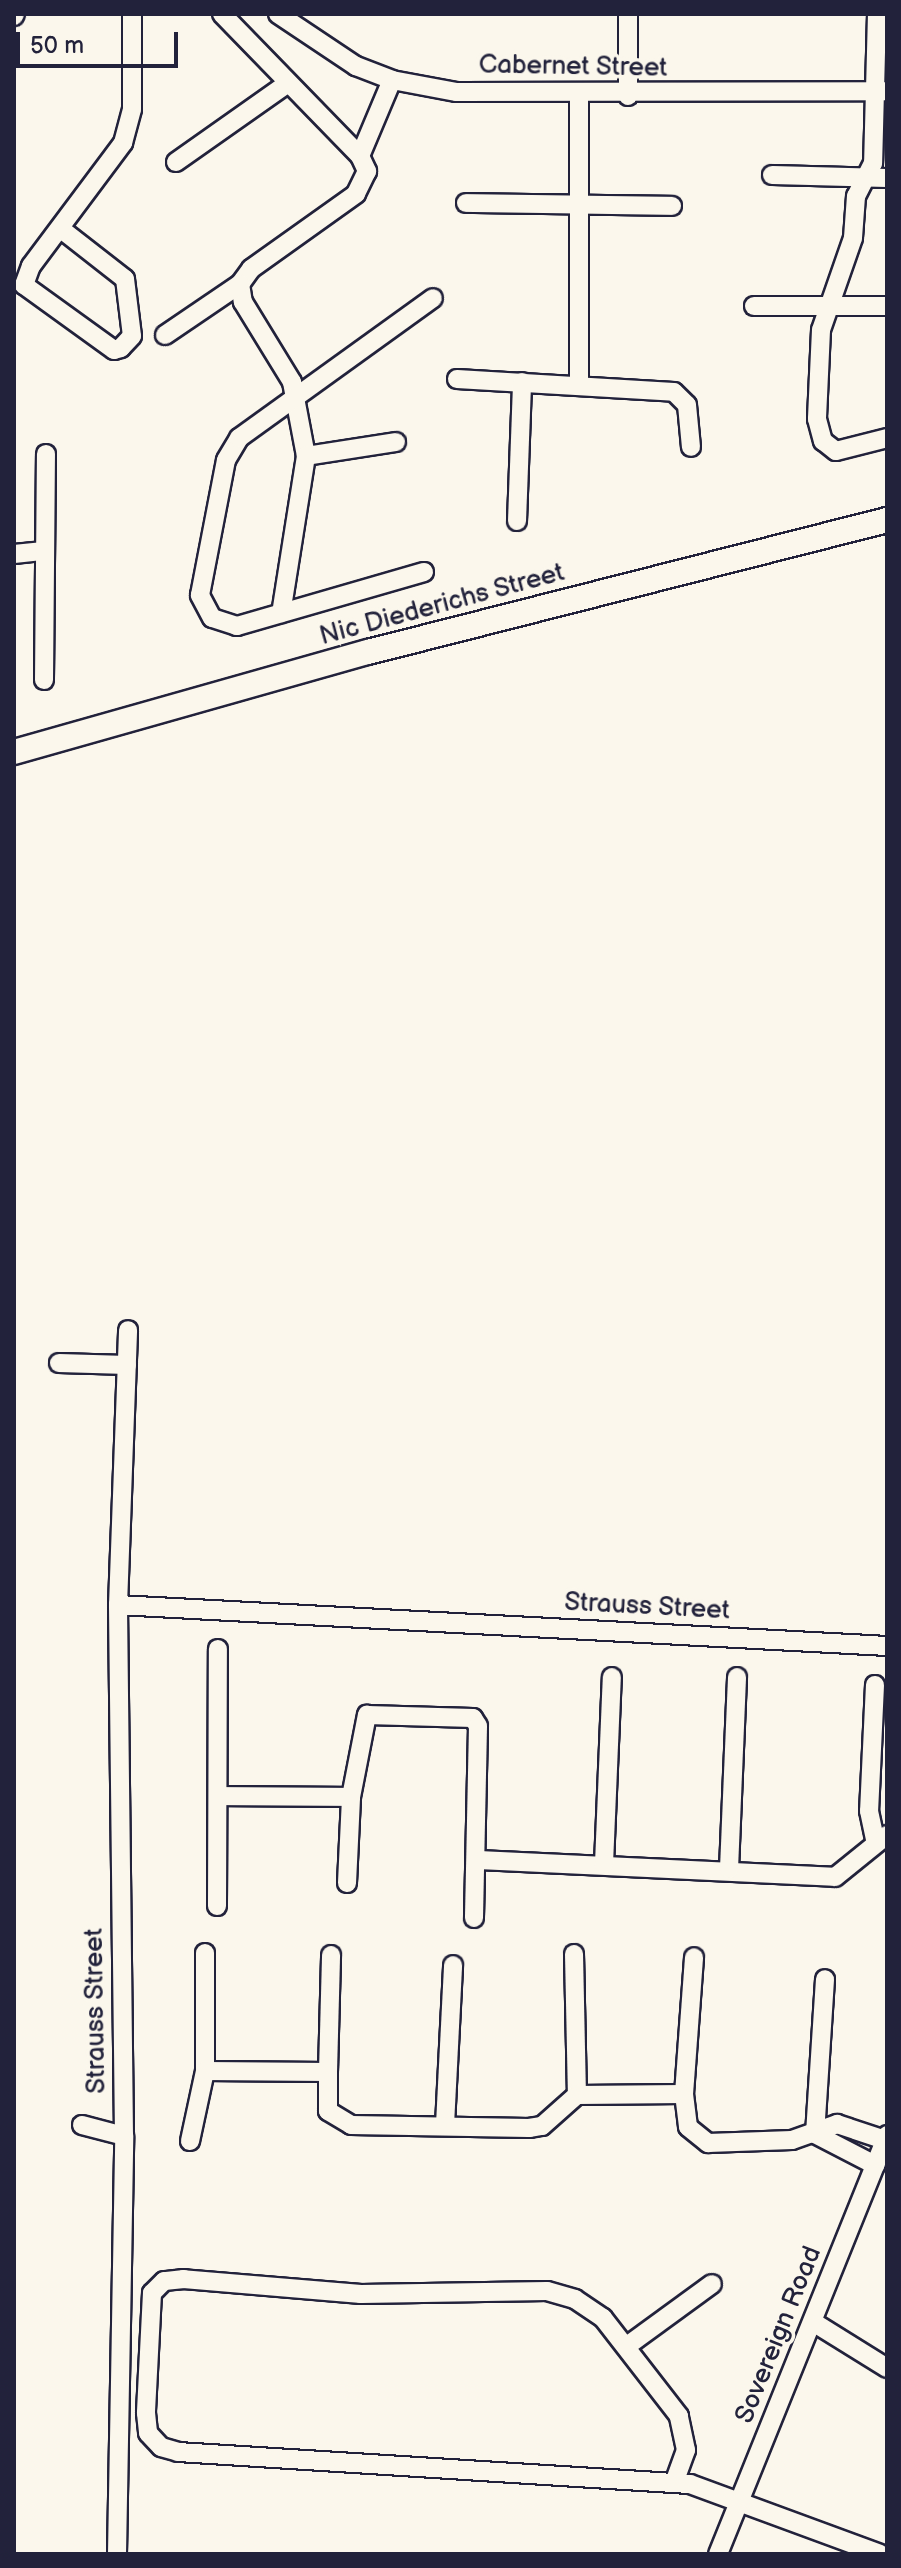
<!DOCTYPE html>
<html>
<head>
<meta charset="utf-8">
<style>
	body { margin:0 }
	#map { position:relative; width:901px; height:2568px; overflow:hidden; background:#fbf7ec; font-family:"Balsamiq Sans",sans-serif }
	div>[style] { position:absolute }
	.roads { filter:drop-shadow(2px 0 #22223b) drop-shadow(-2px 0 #22223b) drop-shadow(0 2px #22223b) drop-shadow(0 -2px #22223b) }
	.street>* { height:18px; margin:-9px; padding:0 9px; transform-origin:9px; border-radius:9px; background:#fbf7ec }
	.secondary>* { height:24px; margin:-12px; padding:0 12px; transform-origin:12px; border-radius:12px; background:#fbf7ec }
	span { translate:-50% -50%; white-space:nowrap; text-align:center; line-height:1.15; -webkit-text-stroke:7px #fbf7ec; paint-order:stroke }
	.street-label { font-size:26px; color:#22223b }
	.frame { position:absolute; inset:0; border:16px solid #22223b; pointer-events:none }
	.scale { position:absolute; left:16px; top:32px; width:162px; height:36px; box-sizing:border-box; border:4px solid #22223b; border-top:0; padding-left:10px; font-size:24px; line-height:28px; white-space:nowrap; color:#22223b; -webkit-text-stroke:6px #fbf7ec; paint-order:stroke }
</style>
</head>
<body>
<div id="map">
	<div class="roads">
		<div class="street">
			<div style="left:222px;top:14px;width:198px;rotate:45.8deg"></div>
			<div style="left:360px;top:156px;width:17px;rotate:65deg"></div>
			<div style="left:367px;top:171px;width:25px;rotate:116deg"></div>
			<div style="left:356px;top:194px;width:129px;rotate:144.5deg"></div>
			<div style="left:251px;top:269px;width:19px;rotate:126deg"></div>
			<div style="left:240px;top:284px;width:18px;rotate:81deg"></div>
			<div style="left:243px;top:302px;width:94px;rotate:58.5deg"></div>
			<div style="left:292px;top:382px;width:75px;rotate:79.3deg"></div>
			<div style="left:306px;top:456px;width:159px;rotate:99deg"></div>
			<div style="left:278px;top:14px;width:94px;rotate:33.7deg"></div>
			<div style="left:356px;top:66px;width:39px;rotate:21deg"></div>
			<div style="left:392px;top:80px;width:66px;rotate:10.5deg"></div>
			<div style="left:457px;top:92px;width:430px;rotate:-0.1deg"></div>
			<div style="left:877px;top:14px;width:149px;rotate:91.5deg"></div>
			<div style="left:873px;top:163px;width:37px;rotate:117deg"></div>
			<div style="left:856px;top:196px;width:42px;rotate:94.1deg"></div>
			<div style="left:853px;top:238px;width:97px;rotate:109.2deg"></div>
			<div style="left:821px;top:330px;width:89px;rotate:92.6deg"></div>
			<div style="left:817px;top:419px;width:23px;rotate:75deg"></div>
			<div style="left:823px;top:441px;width:16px;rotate:38deg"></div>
			<div style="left:836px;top:451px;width:53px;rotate:-14.3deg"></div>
			<div style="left:14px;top:16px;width:2px;rotate:-63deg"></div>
			<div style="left:579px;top:95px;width:290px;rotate:90deg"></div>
			<div style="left:628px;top:96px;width:82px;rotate:-90deg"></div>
			<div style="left:360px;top:156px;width:82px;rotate:-67.2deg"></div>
			<div style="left:176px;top:162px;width:137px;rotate:-35.2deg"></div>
			<div style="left:772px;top:175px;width:115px;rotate:1.5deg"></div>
			<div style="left:466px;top:203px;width:206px;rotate:0.8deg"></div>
			<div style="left:61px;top:229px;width:81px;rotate:38deg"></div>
			<div style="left:125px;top:279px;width:57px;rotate:83deg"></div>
			<div style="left:132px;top:336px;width:16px;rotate:133deg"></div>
			<div style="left:121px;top:348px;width:7px;rotate:164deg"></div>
			<div style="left:114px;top:350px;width:111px;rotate:-144.2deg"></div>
			<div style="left:24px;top:285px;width:20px;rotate:-70deg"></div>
			<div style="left:31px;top:266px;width:154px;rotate:-53.2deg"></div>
			<div style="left:123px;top:143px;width:35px;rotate:-75deg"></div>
			<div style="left:132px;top:109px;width:95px;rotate:-90deg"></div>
			<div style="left:754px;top:306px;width:133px"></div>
			<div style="left:165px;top:335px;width:91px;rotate:-34.2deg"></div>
			<div style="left:457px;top:379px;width:217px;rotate:3.4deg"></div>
			<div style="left:674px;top:392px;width:18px;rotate:45deg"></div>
			<div style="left:687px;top:405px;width:42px;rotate:84.6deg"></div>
			<div style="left:306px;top:456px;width:91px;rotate:-8.8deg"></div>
			<div style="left:517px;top:521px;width:139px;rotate:-87.9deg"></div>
			<div style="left:14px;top:554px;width:30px;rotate:-6deg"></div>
			<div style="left:424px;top:572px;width:195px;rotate:163.9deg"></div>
			<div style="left:237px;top:626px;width:26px;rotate:-162deg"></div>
			<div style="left:212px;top:618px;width:26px;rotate:-118deg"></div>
			<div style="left:200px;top:595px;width:137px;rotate:-79.1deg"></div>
			<div style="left:226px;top:460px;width:26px;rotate:-59deg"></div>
			<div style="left:239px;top:438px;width:239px;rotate:-35.8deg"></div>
			<div style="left:44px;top:680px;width:226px;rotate:-89.5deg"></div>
			<div style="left:59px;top:1363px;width:68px;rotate:1.7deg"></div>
			<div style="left:118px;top:1605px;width:770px;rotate:3.05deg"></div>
			<div style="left:875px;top:1685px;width:126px;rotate:92.7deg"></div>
			<div style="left:869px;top:1811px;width:29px;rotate:78deg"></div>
			<div style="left:218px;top:1796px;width:133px;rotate:0.4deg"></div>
			<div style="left:477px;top:1860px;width:358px;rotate:2.7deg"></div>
			<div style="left:835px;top:1877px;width:67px;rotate:-38.9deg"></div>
			<div style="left:604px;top:1864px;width:187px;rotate:-87.6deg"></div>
			<div style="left:729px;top:1869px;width:192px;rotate:-87.6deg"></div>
			<div style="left:347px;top:1883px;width:86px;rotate:-87.3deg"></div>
			<div style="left:351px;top:1797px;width:84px;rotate:-79deg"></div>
			<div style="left:367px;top:1715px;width:106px;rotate:1.6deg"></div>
			<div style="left:473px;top:1718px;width:9px;rotate:58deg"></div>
			<div style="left:478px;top:1726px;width:192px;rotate:91.2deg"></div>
			<div style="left:217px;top:1906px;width:257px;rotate:-89.8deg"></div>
			<div style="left:574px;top:1954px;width:141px;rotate:88.8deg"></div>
			<div style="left:205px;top:2071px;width:118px;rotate:-90deg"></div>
			<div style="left:328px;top:2072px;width:117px;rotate:-88.5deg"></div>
			<div style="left:684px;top:2094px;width:137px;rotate:-85.8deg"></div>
			<div style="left:82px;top:2125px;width:43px;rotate:14.7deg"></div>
			<div style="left:445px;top:2125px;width:160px;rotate:-87.1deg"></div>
			<div style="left:815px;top:2134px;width:155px;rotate:-86.3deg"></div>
			<div style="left:815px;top:2134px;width:68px;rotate:27.3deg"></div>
			<div style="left:190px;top:2141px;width:72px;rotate:-77.9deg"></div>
			<div style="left:205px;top:2071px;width:123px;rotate:0.5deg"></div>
			<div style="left:328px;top:2072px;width:39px;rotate:90deg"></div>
			<div style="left:328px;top:2111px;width:27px;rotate:31deg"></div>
			<div style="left:351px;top:2125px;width:178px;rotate:1deg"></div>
			<div style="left:529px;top:2128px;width:13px;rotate:-9deg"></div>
			<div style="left:542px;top:2126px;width:47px;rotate:-41.5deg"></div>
			<div style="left:577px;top:2095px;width:107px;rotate:-0.5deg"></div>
			<div style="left:684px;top:2094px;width:33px;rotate:83deg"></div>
			<div style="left:688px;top:2127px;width:26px;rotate:39deg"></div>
			<div style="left:708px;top:2143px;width:84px;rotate:-2deg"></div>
			<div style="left:792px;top:2140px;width:48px;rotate:-19.6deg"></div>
			<div style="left:837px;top:2124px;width:51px;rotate:18.4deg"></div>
			<div style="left:813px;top:2322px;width:87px;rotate:31.9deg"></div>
			<div style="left:627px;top:2346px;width:105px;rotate:-36.1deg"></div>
			<div style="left:674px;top:2483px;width:35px;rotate:-70deg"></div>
			<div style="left:686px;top:2450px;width:35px;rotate:-102deg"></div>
			<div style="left:679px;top:2416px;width:124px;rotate:-127.8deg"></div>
			<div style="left:603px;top:2318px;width:34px;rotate:-146deg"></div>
			<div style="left:575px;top:2299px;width:29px;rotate:-164deg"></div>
			<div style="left:547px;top:2291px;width:186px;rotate:179.1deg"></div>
			<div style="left:361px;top:2294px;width:178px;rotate:-175.2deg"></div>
			<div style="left:184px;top:2279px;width:20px;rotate:174deg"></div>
			<div style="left:164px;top:2281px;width:17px;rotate:135deg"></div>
			<div style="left:152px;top:2293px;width:120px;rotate:92.9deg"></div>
			<div style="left:146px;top:2413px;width:20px;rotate:84deg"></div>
			<div style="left:148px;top:2433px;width:19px;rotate:47deg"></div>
			<div style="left:161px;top:2447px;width:18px;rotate:16deg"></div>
			<div style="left:178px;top:2452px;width:513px;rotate:3.58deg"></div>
			<div style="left:690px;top:2484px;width:202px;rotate:20.2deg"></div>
			<div style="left:117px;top:2554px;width:418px;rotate:-89deg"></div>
			<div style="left:124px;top:2136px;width:531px;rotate:-90.65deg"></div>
			<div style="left:118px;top:1605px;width:275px;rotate:-87.9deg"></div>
			<div style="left:718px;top:2554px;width:452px;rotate:-68deg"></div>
		</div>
		<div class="secondary">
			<div style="left:14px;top:752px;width:368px;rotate:-15.8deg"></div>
			<div style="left:368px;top:652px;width:536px;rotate:-14.27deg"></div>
		</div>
	</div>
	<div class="street-label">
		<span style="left:573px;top:67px;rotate:1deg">Cabernet Street</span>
		<span style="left:442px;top:605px;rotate:-15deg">Nic Diederichs Street</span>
		<span style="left:647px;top:1607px;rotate:3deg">Strauss Street</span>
		<span style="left:96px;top:2011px;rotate:-91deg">Strauss Street</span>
		<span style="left:779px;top:2335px;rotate:-68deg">Sovereign Road</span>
	</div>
	<div class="frame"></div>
	<div class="scale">50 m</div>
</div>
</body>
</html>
